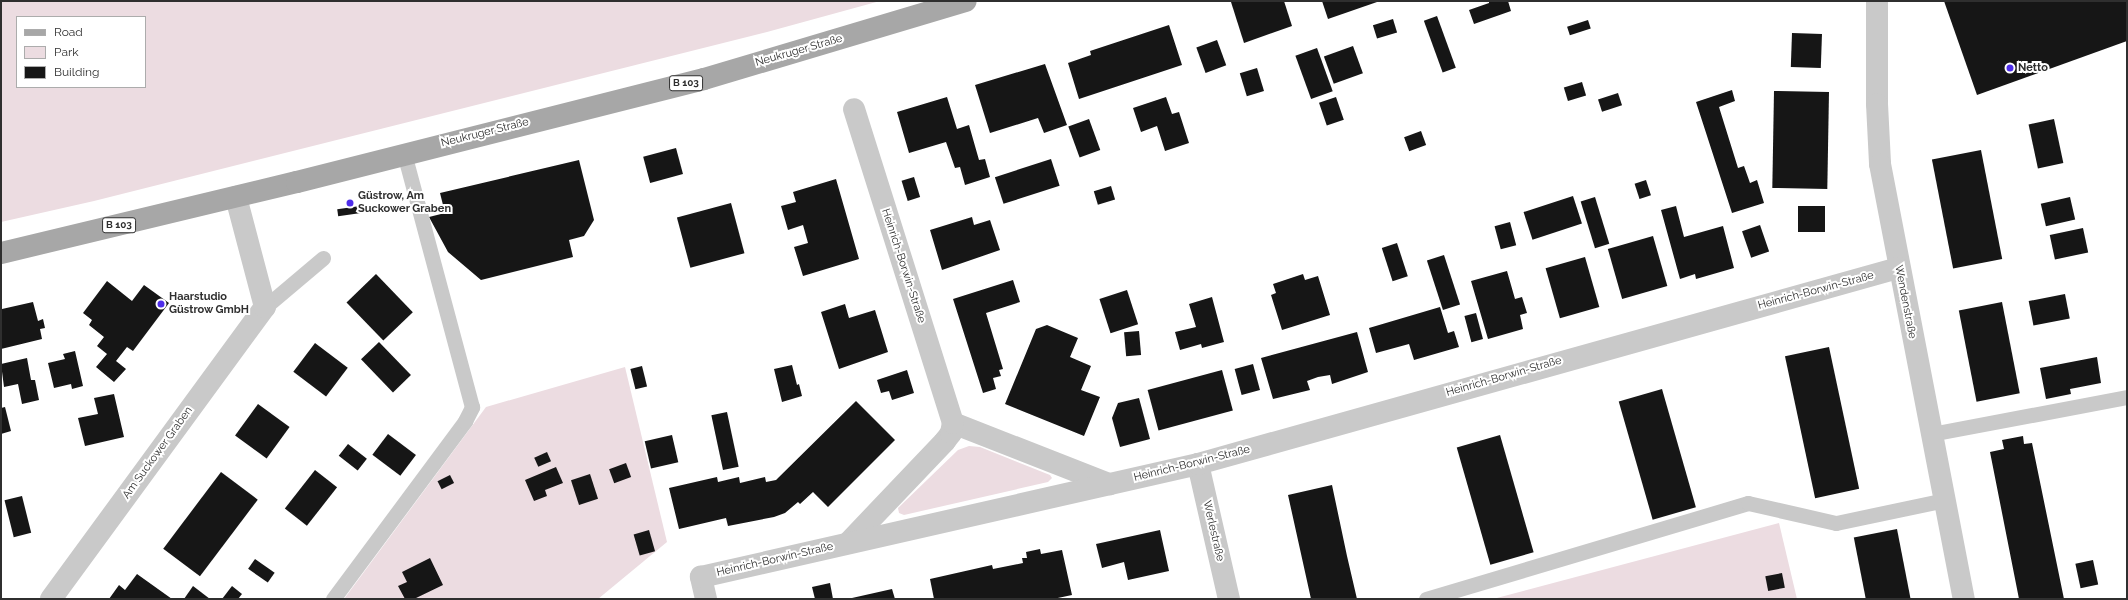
<!DOCTYPE html>
<html>
<head>
<meta charset="utf-8">
<style>
	body { margin:0 }
	#map { position:relative; width:2128px; height:600px; overflow:hidden; background:#fff; font-family:Raleway,sans-serif }
	div>[style] { position:absolute }
	.green>* { inset:0; background:#ecdce1 }
	.building>* { inset:0; background:#161616; transform-origin:0 0 }
	.lane>* { height:15px; margin:-7.5px; padding:0 7.5px; transform-origin:7.5px; border-radius:7.5px; background:#c9c9c9 }
	.street>* { height:22px; margin:-11px; padding:0 11px; transform-origin:11px; border-radius:11px; background:#c9c9c9 }
	.primary>* { height:22px; margin:-11px; padding:0 11px; transform-origin:11px; border-radius:11px; background:#a7a7a7 }
	.dots>* { width:11px; height:11px; translate:-50% -50%; box-sizing:border-box; border:2px solid #fff; border-radius:50% }
	span { translate:-50% -50%; white-space:nowrap; text-align:center; line-height:1.15; -webkit-text-stroke:4px #fff; paint-order:stroke }
	.shield-label span { padding:1px 3px; background:#fff; border:1px solid; border-radius:3px; -webkit-text-stroke-width:0 }
	.shield-label { font-size:10px; color:#2f2f2f; font-weight:700 }
	.street-label { font-size:11px; color:#2f2f2f }
	.poi-label { font-size:11px; color:#2f2f2f; font-weight:700 }
	.left { translate:0 -50%; text-align:left }
	.frame { position:absolute; inset:0; border:2px solid #2f2f2f; pointer-events:none }
	.legend { position:absolute; left:16px; top:16px; width:130px; height:72px; box-sizing:border-box; background:#fff; border:1px solid #acacac; margin:0; padding:5px 7px; list-style:none; font-size:12px; color:#2f2f2f }
	.legend li { display:flex; align-items:center; gap:8px; height:20px }
	.legend b { width:20px; border:1px solid #acacac }
</style>
</head>
<body>
<div id="map">
	<div class="green">
		<div style="clip-path:polygon(evenodd,1px 1px,880px 1px,767px 32px,94px 201px,1px 222px,1px 1px,17px 17px,145px 17px,145px 87px,17px 87px,17px 17px)"></div>
		<div style="clip-path:polygon(625px 367px,667px 542px,598px 599px,344px 599px,486px 407px)"></div>
		<div style="clip-path:polygon(969px 446px,980px 447px,1050px 475px,1052px 478px,1048px 482px,904px 515px,899px 513px,898px 508px,958px 450px)"></div>
		<div style="clip-path:polygon(1779px 523px,1797px 599px,1493px 599px)"></div>
	</div>
	<div class="building">
		<div style="clip-path:polygon(1234px 1px,1284px 1px,1292px 26px,1244px 43px,1231px 2px)"></div>
		<div style="clip-path:polygon(1322px 1px,1376px 1px,1377px 2px,1328px 19px)"></div>
		<div style="clip-path:polygon(1489px 1px,1508px 1px,1511px 11px,1474px 24px,1469px 10px,1489px 3px)"></div>
		<div style="clip-path:polygon(1944px 1px,2127px 1px,2127px 41px,1977px 95px)"></div>
		<div style="left:1437px;top:16px;width:55px;height:14px;rotate:70deg"></div>
		<div style="left:1393px;top:19px;width:14px;height:21px;rotate:73deg"></div>
		<div style="left:1588px;top:20px;width:9px;height:22px;rotate:72deg"></div>
		<div style="clip-path:polygon(1169px 25px,1182px 65px,1079px 99px,1068px 63px,1091px 55px,1090px 51px)"></div>
		<div style="left:1792px;top:33px;width:30px;height:34px;rotate:2deg"></div>
		<div style="left:1217px;top:40px;width:27px;height:22px;rotate:70deg"></div>
		<div style="left:1353px;top:46px;width:29px;height:31px;rotate:70deg"></div>
		<div style="left:1317px;top:48px;width:46px;height:23px;rotate:70deg"></div>
		<div style="clip-path:polygon(1045px 64px,1067px 125px,1044px 133px,1038px 118px,990px 133px,975px 85px)"></div>
		<div style="left:1257px;top:68px;width:24px;height:18px;rotate:73deg"></div>
		<div style="left:1582px;top:82px;width:14px;height:19px;rotate:73deg"></div>
		<div style="clip-path:polygon(1732px 90px,1735px 101px,1719px 107px,1738px 168px,1744px 166px,1750px 183px,1757px 180px,1764px 203px,1732px 213px,1696px 102px)"></div>
		<div style="left:1774px;top:91px;width:55px;height:97px;rotate:1deg"></div>
		<div style="left:1618px;top:93px;width:13px;height:21px;rotate:72deg"></div>
		<div style="clip-path:polygon(947px 97px,957px 129px,969px 125px,979px 160px,985px 159px,990px 177px,965px 185px,960px 167px,955px 168px,946px 142px,909px 153px,897px 112px)"></div>
		<div style="clip-path:polygon(1166px 97px,1172px 114px,1179px 112px,1189px 143px,1165px 151px,1157px 126px,1141px 132px,1133px 108px)"></div>
		<div style="left:1336px;top:97px;width:24px;height:18px;rotate:71deg"></div>
		<div style="left:1089px;top:119px;width:33px;height:22px;rotate:70deg"></div>
		<div style="left:2054px;top:119px;width:45px;height:26px;rotate:78deg"></div>
		<div style="left:1421px;top:131px;width:15px;height:18px;rotate:70deg"></div>
		<div style="left:676px;top:148px;width:27px;height:34px;rotate:75deg"></div>
		<div style="left:1981px;top:150px;width:111px;height:50px;rotate:79deg"></div>
		<div style="left:1051px;top:159px;width:28px;height:59px;rotate:72deg"></div>
		<div style="clip-path:polygon(579px 160px,594px 220px,584px 236px,569px 240px,573px 257px,481px 280px,448px 252px,429px 217px,445px 213px,440px 193px)"></div>
		<div style="left:914px;top:177px;width:21px;height:13px;rotate:73deg"></div>
		<div style="clip-path:polygon(836px 179px,859px 259px,803px 276px,794px 247px,808px 243px,803px 225px,788px 230px,781px 206px,796px 202px,793px 192px)"></div>
		<div style="left:1646px;top:180px;width:16px;height:12px;rotate:72deg"></div>
		<div style="left:1111px;top:186px;width:14px;height:18px;rotate:73deg"></div>
		<div style="left:1573px;top:196px;width:29px;height:52px;rotate:72deg"></div>
		<div style="left:1595px;top:197px;width:49px;height:15px;rotate:73deg"></div>
		<div style="left:2070px;top:197px;width:23px;height:30px;rotate:77deg"></div>
		<div style="left:731px;top:203px;width:52px;height:56px;rotate:75deg"></div>
		<div style="left:360px;top:206px;width:7px;height:23px;rotate:82deg"></div>
		<div style="clip-path:polygon(1676px 206px,1684px 237px,1723px 226px,1734px 268px,1696px 279px,1695px 274px,1680px 279px,1661px 210px)"></div>
		<div style="left:1825px;top:206px;width:26px;height:27px;rotate:90deg"></div>
		<div style="clip-path:polygon(972px 217px,974px 225px,990px 220px,1000px 250px,942px 270px,930px 230px)"></div>
		<div style="left:1510px;top:222px;width:24px;height:16px;rotate:75deg"></div>
		<div style="left:1760px;top:225px;width:28px;height:19px;rotate:71deg"></div>
		<div style="left:2083px;top:228px;width:25px;height:34px;rotate:78deg"></div>
		<div style="left:1653px;top:236px;width:52px;height:47px;rotate:74deg"></div>
		<div style="left:1397px;top:243px;width:35px;height:16px;rotate:72deg"></div>
		<div style="left:1444px;top:255px;width:52px;height:18px;rotate:72deg"></div>
		<div style="left:1585px;top:257px;width:52px;height:41px;rotate:74deg"></div>
		<div style="clip-path:polygon(1507px 271px,1515px 299px,1522px 297px,1527px 313px,1520px 315px,1523px 329px,1488px 339px,1471px 281px)"></div>
		<div style="left:376px;top:274px;width:53px;height:41px;rotate:46deg"></div>
		<div style="clip-path:polygon(1303px 274px,1305px 280px,1318px 276px,1330px 315px,1282px 330px,1271px 295px,1276px 293px,1273px 284px)"></div>
		<div style="clip-path:polygon(1013px 280px,1020px 302px,986px 313px,1003px 369px,999px 370px,1001px 376px,993px 378px,996px 389px,983px 393px,953px 299px)"></div>
		<div style="clip-path:polygon(107px 281px,132px 301px,144px 285px,169px 303px,133px 351px,127px 347px,116px 361px,126px 369px,114px 382px,96px 367px,107px 354px,97px 346px,104px 337px,89px 325px,92px 320px,83px 313px)"></div>
		<div style="left:1127px;top:290px;width:36px;height:29px;rotate:72deg"></div>
		<div style="left:2065px;top:294px;width:25px;height:37px;rotate:79deg"></div>
		<div style="clip-path:polygon(1212px 297px,1224px 342px,1202px 348px,1201px 344px,1180px 350px,1175px 332px,1196px 327px,1189px 304px)"></div>
		<div style="clip-path:polygon(33px 302px,38px 321px,43px 319px,45px 328px,40px 329px,42px 339px,1px 349px,2px 309px)"></div>
		<div style="left:2002px;top:302px;width:93px;height:44px;rotate:79deg"></div>
		<div style="clip-path:polygon(845px 304px,849px 318px,875px 310px,888px 352px,839px 369px,821px 312px)"></div>
		<div style="clip-path:polygon(1440px 307px,1448px 333px,1454px 331px,1459px 347px,1414px 360px,1409px 344px,1376px 353px,1369px 328px)"></div>
		<div style="left:1476px;top:313px;width:27px;height:12px;rotate:75deg"></div>
		<div style="clip-path:polygon(1047px 325px,1078px 338px,1070px 357px,1091px 366px,1081px 390px,1100px 397px,1084px 436px,1005px 404px,1036px 329px)"></div>
		<div style="left:1139px;top:331px;width:24px;height:15px;rotate:85deg"></div>
		<div style="clip-path:polygon(1357px 332px,1368px 372px,1332px 384px,1330px 375px,1318px 377px,1307px 381px,1310px 390px,1273px 399px,1261px 358px)"></div>
		<div style="left:379px;top:342px;width:46px;height:25px;rotate:46deg"></div>
		<div style="left:315px;top:343px;width:41px;height:36px;rotate:37deg"></div>
		<div style="left:1829px;top:347px;width:145px;height:45px;rotate:78deg"></div>
		<div style="clip-path:polygon(75px 351px,83px 386px,72px 389px,71px 384px,54px 388px,48px 363px,65px 359px,63px 354px)"></div>
		<div style="clip-path:polygon(2097px 357px,2101px 383px,2070px 389px,2071px 394px,2046px 399px,2040px 368px)"></div>
		<div style="clip-path:polygon(27px 358px,31px 380px,35px 380px,39px 400px,22px 404px,18px 384px,4px 387px,1px 364px)"></div>
		<div style="left:1253px;top:364px;width:27px;height:19px;rotate:75deg"></div>
		<div style="clip-path:polygon(792px 365px,797px 385px,799px 384px,802px 396px,782px 402px,774px 369px)"></div>
		<div style="left:642px;top:366px;width:21px;height:12px;rotate:76deg"></div>
		<div style="clip-path:polygon(907px 370px,914px 393px,892px 400px,889px 391px,881px 393px,877px 380px)"></div>
		<div style="left:1222px;top:370px;width:42px;height:77px;rotate:75deg"></div>
		<div style="left:1662px;top:389px;width:123px;height:45px;rotate:74deg"></div>
		<div style="clip-path:polygon(114px 394px,124px 437px,85px 446px,78px 418px,98px 414px,94px 398px)"></div>
		<div style="clip-path:polygon(1139px 398px,1150px 439px,1120px 447px,1112px 418px,1118px 403px)"></div>
		<div style="clip-path:polygon(856px 401px,895px 440px,828px 507px,813px 492px,800px 504px,798px 502px,785px 513px,774px 517px,728px 526px,726px 518px,679px 529px,669px 488px,717px 477px,718px 482px,739px 477px,740px 483px,765px 477px,766px 482px,776px 480px)"></div>
		<div style="left:258px;top:404px;width:39px;height:39px;rotate:36deg"></div>
		<div style="clip-path:polygon(5px 407px,11px 431px,1px 434px,1px 408px)"></div>
		<div style="left:727px;top:412px;width:56px;height:16px;rotate:78deg"></div>
		<div style="left:388px;top:434px;width:35px;height:26px;rotate:37deg"></div>
		<div style="left:672px;top:435px;width:28px;height:28px;rotate:77deg"></div>
		<div style="left:1500px;top:435px;width:122px;height:45px;rotate:74deg"></div>
		<div style="clip-path:polygon(2023px 436px,2024px 444px,2032px 443px,2064px 599px,2019px 599px,1990px 452px,2004px 449px,2002px 440px)"></div>
		<div style="left:348px;top:444px;width:24px;height:15px;rotate:38deg"></div>
		<div style="left:547px;top:452px;width:10px;height:14px;rotate:66deg"></div>
		<div style="left:626px;top:463px;width:15px;height:18px;rotate:70deg"></div>
		<div style="clip-path:polygon(556px 467px,563px 483px,545px 490px,547px 496px,534px 501px,525px 480px)"></div>
		<div style="left:315px;top:470px;width:28px;height:49px;rotate:38deg"></div>
		<div style="left:221px;top:472px;width:46px;height:96px;rotate:37deg"></div>
		<div style="left:590px;top:474px;width:26px;height:20px;rotate:72deg"></div>
		<div style="left:450px;top:475px;width:9px;height:14px;rotate:63deg"></div>
		<div style="clip-path:polygon(1332px 485px,1347px 556px,1357px 599px,1311px 599px,1288px 495px)"></div>
		<div style="left:22px;top:496px;width:38px;height:18px;rotate:76deg"></div>
		<div style="left:1897px;top:529px;width:71px;height:44px;rotate:79deg"></div>
		<div style="left:649px;top:530px;width:22px;height:16px;rotate:74deg"></div>
		<div style="clip-path:polygon(1160px 530px,1169px 571px,1128px 580px,1124px 562px,1102px 568px,1096px 544px)"></div>
		<div style="clip-path:polygon(1040px 549px,1041px 554px,1062px 550px,1072px 595px,1053px 599px,934px 599px,930px 579px,992px 565px,993px 569px,1023px 563px,1022px 558px,1027px 558px,1026px 552px)"></div>
		<div style="clip-path:polygon(430px 558px,443px 585px,414px 599px,405px 599px,398px 586px,407px 582px,402px 572px)"></div>
		<div style="left:255px;top:559px;width:24px;height:12px;rotate:35deg"></div>
		<div style="left:2093px;top:560px;width:25px;height:18px;rotate:78deg"></div>
		<div style="left:1782px;top:573px;width:15px;height:17px;rotate:79deg"></div>
		<div style="clip-path:polygon(137px 574px,172px 599px,109px 599px,119px 585px,125px 590px)"></div>
		<div style="clip-path:polygon(830px 583px,833px 599px,815px 599px,812px 587px)"></div>
		<div style="clip-path:polygon(193px 586px,210px 599px,184px 599px)"></div>
		<div style="clip-path:polygon(232px 586px,242px 594px,238px 599px,222px 599px)"></div>
		<div style="clip-path:polygon(892px 589px,895px 599px,852px 599px,852px 598px)"></div>
	</div>
	<div class="lane">
		<div style="left:265px;top:307px;width:76px;rotate:-40.2deg"></div>
		<div style="left:1931px;top:434px;width:199px;rotate:-10.7deg"></div>
		<div style="left:333px;top:599px;width:222px;rotate:-53.4deg"></div>
		<div style="left:465px;top:421px;width:16px;rotate:-63deg"></div>
		<div style="left:472px;top:407px;width:262px;rotate:-105deg"></div>
		<div style="left:1426px;top:599px;width:336px;rotate:-16.6deg"></div>
		<div style="left:1748px;top:503px;width:90px;rotate:12.8deg"></div>
		<div style="left:1836px;top:523px;width:111px;rotate:-11.9deg"></div>
	</div>
	<div class="street">
		<div style="left:1877px;top:1px;width:103px;rotate:90deg"></div>
		<div style="left:1877px;top:104px;width:60px;rotate:87.1deg"></div>
		<div style="left:1880px;top:164px;width:443px;rotate:79.1deg"></div>
		<div style="left:953px;top:423px;width:168px;rotate:21.4deg"></div>
		<div style="left:1198px;top:464px;width:139px;rotate:77.1deg"></div>
		<div style="left:848px;top:543px;width:141px;rotate:-46.4deg"></div>
		<div style="left:945px;top:441px;width:10px;rotate:-53deg"></div>
		<div style="left:951px;top:433px;width:10px;rotate:-79deg"></div>
		<div style="left:953px;top:423px;width:329px;rotate:-107.5deg"></div>
		<div style="left:51px;top:599px;width:362px;rotate:-53.8deg"></div>
		<div style="left:265px;top:307px;width:114px;rotate:-104.8deg"></div>
		<div style="left:706px;top:599px;width:23px;rotate:-103deg"></div>
		<div style="left:701px;top:577px;width:510px;rotate:-12.81deg"></div>
		<div style="left:1198px;top:464px;width:727px;rotate:-15.64deg"></div>
	</div>
	<div class="primary">
		<div style="left:1px;top:253px;width:304px;rotate:-13.5deg"></div>
		<div style="left:297px;top:182px;width:420px;rotate:-14.2deg"></div>
		<div style="left:704px;top:79px;width:273px;rotate:-16.6deg"></div>
	</div>
	<div class="dots">
		<div style="left:2010px;top:68px;background:#4e2dea"></div>
		<div style="left:350px;top:203px;background:#4e2dea"></div>
		<div style="left:161px;top:304px;background:#4e2dea"></div>
	</div>
	<div class="shield-label">
		<span style="left:686px;top:83px">B 103</span>
		<span style="left:119px;top:225px">B 103</span>
	</div>
	<div class="street-label">
		<span style="left:799px;top:51px;rotate:-16deg">Neukruger Straße</span>
		<span style="left:485px;top:133px;rotate:-14deg">Neukruger Straße</span>
		<span style="left:903px;top:266px;rotate:72deg">Heinrich-Borwin-Straße</span>
		<span style="left:1816px;top:291px;rotate:-15deg">Heinrich-Borwin-Straße</span>
		<span style="left:1905px;top:302px;rotate:79deg">Wendenstraße</span>
		<span style="left:1504px;top:377px;rotate:-16deg">Heinrich-Borwin-Straße</span>
		<span style="left:158px;top:453px;rotate:-54deg">Am Suckower Graben</span>
		<span style="left:1192px;top:464px;rotate:-14deg">Heinrich-Borwin-Straße</span>
		<span style="left:1213px;top:531px;rotate:77deg">Werlestraße</span>
		<span style="left:775px;top:560px;rotate:-13deg">Heinrich-Borwin-Straße</span>
	</div>
	<div class="poi-label">
		<span class="left" style="left:2018px;top:68px">Netto</span>
		<span class="left" style="left:358px;top:203px">Güstrow, Am<br>Suckower Graben</span>
		<span class="left" style="left:169px;top:304px">Haarstudio<br>Güstrow GmbH</span>
	</div>
	<div class="frame"></div>
	<ul class="legend">
	<li><b style="height:5px;background:#a7a7a7"></b>Road</li>
	<li><b style="height:11px;background:#ecdce1"></b>Park</li>
	<li><b style="height:11px;background:#161616"></b>Building</li>
	</ul>
</div>
</body>
</html>
